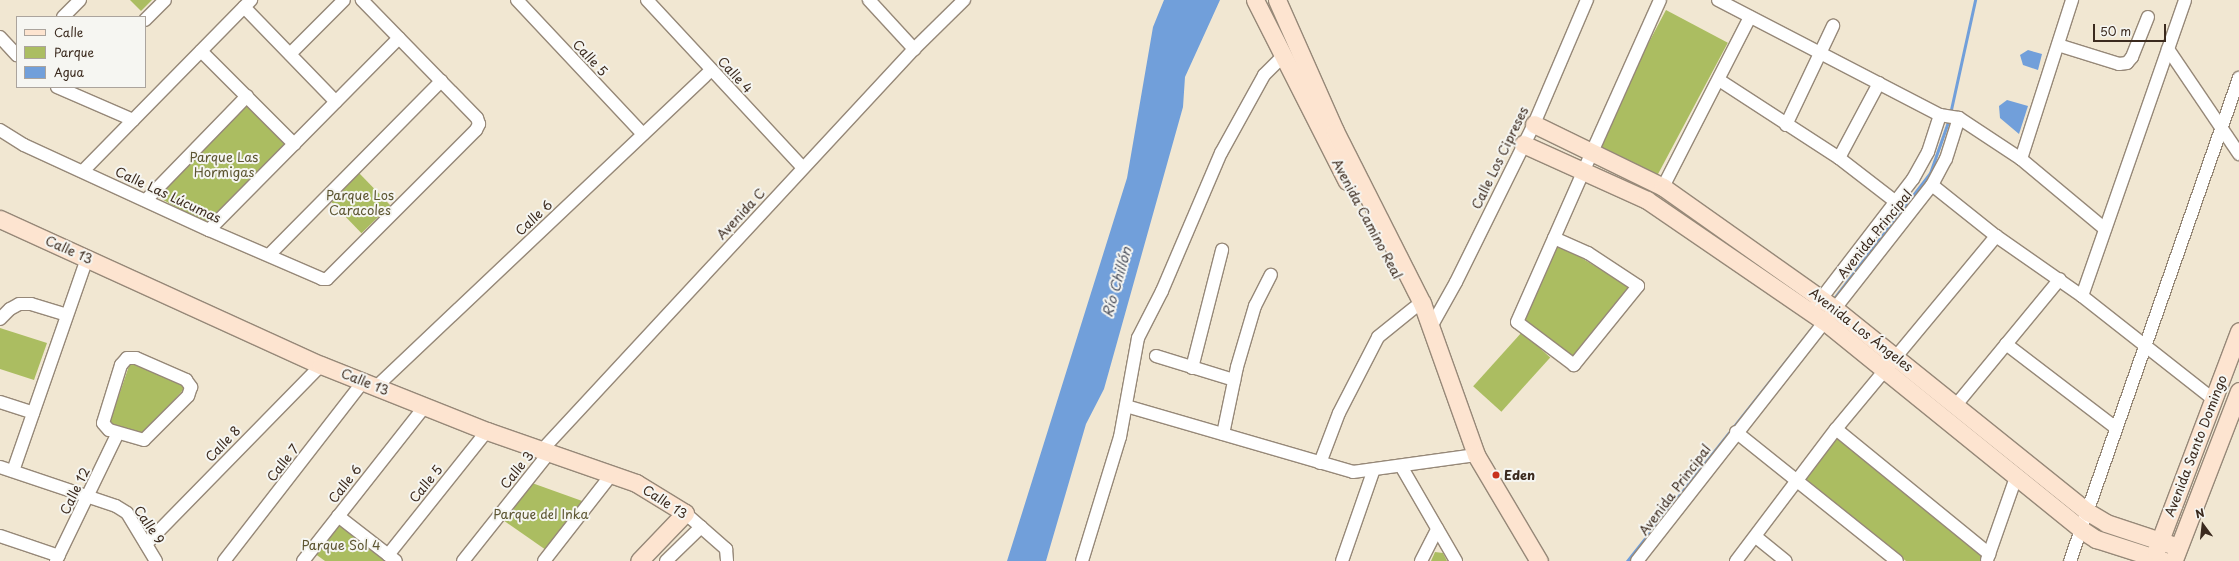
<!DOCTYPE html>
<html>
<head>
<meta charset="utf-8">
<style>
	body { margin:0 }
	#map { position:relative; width:2239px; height:561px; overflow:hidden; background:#f1e7d2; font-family:"Playpen Sans",sans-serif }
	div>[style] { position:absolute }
	.green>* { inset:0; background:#abbd61; transform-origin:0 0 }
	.water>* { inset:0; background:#719fda }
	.stream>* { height:3px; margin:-1.5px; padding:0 1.5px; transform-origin:1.5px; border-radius:1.5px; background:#719fda }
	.roads { filter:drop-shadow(1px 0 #968878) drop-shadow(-1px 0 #968878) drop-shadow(0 1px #968878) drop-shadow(0 -1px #968878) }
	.street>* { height:12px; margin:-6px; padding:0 6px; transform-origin:6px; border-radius:6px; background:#fff }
	.secondary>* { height:17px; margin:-8.5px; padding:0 8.5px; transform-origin:8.5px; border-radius:8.5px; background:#fde4d0 }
	.dots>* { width:11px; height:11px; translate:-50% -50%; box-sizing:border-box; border:2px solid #f6f6f2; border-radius:50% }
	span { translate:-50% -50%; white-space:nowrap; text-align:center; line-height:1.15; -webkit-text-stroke:4px #f6f6f2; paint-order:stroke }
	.street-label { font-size:13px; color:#3b2a1e }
	.park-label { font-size:13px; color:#5d5632 }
	.poi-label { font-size:13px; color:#3b2a1e; font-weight:700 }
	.left { translate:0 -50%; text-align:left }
	.water-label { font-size:14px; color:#4e5360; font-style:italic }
	.legend { position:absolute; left:16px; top:16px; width:130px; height:72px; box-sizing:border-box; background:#f6f6f2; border:1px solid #aba49d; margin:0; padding:5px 7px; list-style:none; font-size:12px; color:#3b2a1e }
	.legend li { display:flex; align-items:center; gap:8px; height:20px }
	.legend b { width:20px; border:1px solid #aba49d }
	.north { position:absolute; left:2183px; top:505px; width:40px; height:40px; -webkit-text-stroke:3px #f6f6f2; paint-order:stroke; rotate:345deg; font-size:11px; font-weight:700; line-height:16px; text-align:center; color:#3b2a1e }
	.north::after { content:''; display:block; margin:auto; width:14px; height:18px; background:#3b2a1e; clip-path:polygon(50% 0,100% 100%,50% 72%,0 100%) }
	.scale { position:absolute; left:2093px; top:24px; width:73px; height:18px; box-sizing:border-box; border:2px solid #3b2a1e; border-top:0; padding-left:5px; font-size:12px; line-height:14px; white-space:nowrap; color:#3b2a1e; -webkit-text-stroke:3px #f6f6f2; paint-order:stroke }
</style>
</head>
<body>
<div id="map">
	<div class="green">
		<div style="clip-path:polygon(130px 0,152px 0,141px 11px)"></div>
		<div style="left:1666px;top:10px;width:70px;height:152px;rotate:28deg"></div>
		<div style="clip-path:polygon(246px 103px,285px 144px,207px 224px,156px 196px)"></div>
		<div style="left:359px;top:173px;width:45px;height:40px;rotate:46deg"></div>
		<div style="clip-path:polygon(1557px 243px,1631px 288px,1572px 358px,1524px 321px)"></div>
		<div style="clip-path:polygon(0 328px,47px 343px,34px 380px,0 369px)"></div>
		<div style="left:1522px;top:332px;width:38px;height:73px;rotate:42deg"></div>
		<div style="clip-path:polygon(130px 363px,181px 384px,185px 388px,142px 435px,109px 424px)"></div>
		<div style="clip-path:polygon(1837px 435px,1984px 556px,1982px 561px,1906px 561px,1802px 477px)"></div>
		<div style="clip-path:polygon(532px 483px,585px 502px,546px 550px,503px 520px)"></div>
		<div style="clip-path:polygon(339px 523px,387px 561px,325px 561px,314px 553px)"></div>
		<div style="clip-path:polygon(1435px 552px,1443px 553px,1447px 561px,1431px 561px)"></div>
	</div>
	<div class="water">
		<div style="clip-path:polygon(1164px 0,1220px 0,1185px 77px,1183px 107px,1104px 389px,1086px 424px,1046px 561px,1007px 561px,1127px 178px,1153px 27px)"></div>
		<div style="clip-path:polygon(2028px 50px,2042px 54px,2038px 70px,2023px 65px,2020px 55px)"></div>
		<div style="clip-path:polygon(2007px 100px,2028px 106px,2019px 134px,2000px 118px,1999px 106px)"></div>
	</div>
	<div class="stream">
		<div style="left:1950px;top:114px;width:117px;rotate:-77.6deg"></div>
		<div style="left:1832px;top:301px;width:161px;rotate:-52.6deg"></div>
		<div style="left:1930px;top:173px;width:57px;rotate:-70.6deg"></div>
		<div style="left:1627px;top:561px;width:306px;rotate:-51.6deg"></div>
	</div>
	<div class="roads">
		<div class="street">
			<div style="left:517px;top:0;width:184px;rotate:46.8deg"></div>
			<div style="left:647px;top:0;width:229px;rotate:47.1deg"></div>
			<div style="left:869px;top:0;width:67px;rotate:47.4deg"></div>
			<div style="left:1718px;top:0;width:250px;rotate:27.4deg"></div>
			<div style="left:244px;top:7px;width:132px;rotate:45.9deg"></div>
			<div style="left:63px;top:17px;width:24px;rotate:-45deg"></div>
			<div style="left:145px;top:20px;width:28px;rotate:-45deg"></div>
			<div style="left:0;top:37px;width:25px;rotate:47deg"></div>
			<div style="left:2058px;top:45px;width:64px;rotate:17.3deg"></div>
			<div style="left:2119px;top:64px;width:8px;rotate:-7deg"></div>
			<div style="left:2127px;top:63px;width:8px;rotate:-50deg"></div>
			<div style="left:2132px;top:57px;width:43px;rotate:-68.2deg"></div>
			<div style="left:2168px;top:49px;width:127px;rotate:55.9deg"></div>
			<div style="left:201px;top:51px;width:132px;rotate:45deg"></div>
			<div style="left:290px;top:54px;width:76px;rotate:-45deg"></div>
			<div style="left:1719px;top:80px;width:143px;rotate:33deg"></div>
			<div style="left:1839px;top:158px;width:72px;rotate:37.7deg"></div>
			<div style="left:57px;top:87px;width:83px;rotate:23.5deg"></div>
			<div style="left:1786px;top:125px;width:110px;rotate:-64.6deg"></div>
			<div style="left:0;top:130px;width:28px;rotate:32deg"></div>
			<div style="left:24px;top:145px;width:204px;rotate:24.7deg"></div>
			<div style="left:209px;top:230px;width:123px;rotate:23.4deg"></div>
			<div style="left:322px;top:279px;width:5px"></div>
			<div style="left:327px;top:279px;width:211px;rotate:-45deg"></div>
			<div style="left:476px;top:130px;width:7px;rotate:-63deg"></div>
			<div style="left:479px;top:124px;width:6px;rotate:-108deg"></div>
			<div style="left:477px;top:118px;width:165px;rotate:-134.3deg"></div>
			<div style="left:1839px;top:158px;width:85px;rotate:-61.9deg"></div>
			<div style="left:2021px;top:159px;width:167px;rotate:-72.2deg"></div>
			<div style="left:83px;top:171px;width:240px;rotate:-45.5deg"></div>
			<div style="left:1932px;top:185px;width:82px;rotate:38.6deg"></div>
			<div style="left:1996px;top:236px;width:105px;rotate:34.9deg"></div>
			<div style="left:2082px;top:296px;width:168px;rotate:38.2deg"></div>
			<div style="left:1663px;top:187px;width:191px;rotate:-62.9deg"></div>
			<div style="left:146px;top:200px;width:145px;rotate:-45.8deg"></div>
			<div style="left:209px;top:230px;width:270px;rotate:-45.3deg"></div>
			<div style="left:1554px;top:238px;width:37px;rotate:24deg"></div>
			<div style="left:1588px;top:253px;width:60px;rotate:33.4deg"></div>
			<div style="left:1638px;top:286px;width:102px;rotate:129deg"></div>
			<div style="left:1574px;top:365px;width:71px;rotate:-143deg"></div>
			<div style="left:1517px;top:322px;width:166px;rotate:-66.2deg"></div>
			<div style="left:1584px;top:170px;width:186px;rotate:-65.9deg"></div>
			<div style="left:269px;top:255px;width:245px;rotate:-45.3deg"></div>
			<div style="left:2082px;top:296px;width:313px;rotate:-70.8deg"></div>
			<div style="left:1817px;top:304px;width:158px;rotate:-52.5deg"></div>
			<div style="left:1913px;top:179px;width:31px;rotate:-61deg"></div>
			<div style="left:1928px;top:152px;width:39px;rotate:-72deg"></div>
			<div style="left:1940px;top:115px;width:19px;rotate:9deg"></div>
			<div style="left:1959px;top:118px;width:74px;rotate:33.5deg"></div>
			<div style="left:2021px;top:159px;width:109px;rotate:39.8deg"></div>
			<div style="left:0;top:319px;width:14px;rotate:-45deg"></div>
			<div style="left:10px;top:309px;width:10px;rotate:-29deg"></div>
			<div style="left:19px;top:304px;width:12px"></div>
			<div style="left:31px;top:304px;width:37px;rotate:17deg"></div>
			<div style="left:1432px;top:325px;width:49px;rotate:-60.8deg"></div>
			<div style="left:1456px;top:282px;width:176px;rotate:-63.7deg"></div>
			<div style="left:1534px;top:124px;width:135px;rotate:-66.9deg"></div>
			<div style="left:2006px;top:344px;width:138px;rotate:37.4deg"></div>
			<div style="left:1156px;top:356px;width:82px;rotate:17.1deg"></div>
			<div style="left:127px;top:358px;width:9px"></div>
			<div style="left:136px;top:358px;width:55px;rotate:23.7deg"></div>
			<div style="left:186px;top:380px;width:9px;rotate:54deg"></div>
			<div style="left:191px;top:387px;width:9px;rotate:108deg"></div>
			<div style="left:188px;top:396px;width:62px;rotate:135deg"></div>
			<div style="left:144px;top:440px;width:36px;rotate:-164deg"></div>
			<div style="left:109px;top:430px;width:9px;rotate:-131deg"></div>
			<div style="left:103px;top:423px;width:61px;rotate:-72.8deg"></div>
			<div style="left:121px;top:365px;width:9px;rotate:-49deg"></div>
			<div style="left:1192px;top:368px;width:122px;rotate:-75.7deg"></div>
			<div style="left:376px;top:387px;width:461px;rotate:-43.4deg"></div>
			<div style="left:0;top:402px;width:35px;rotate:18deg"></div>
			<div style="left:1956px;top:405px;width:163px;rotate:-50.5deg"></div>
			<div style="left:1126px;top:406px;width:236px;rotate:16.2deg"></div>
			<div style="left:1353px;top:472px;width:124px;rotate:-7.9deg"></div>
			<div style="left:1836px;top:429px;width:198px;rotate:39.2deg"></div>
			<div style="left:1736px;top:432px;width:206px;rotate:38.7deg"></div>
			<div style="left:1223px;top:434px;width:68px;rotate:-78.2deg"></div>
			<div style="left:1237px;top:367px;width:64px;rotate:-73.6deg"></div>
			<div style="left:1255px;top:306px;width:35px;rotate:-63deg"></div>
			<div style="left:542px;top:450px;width:547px;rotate:-47.15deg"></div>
			<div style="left:914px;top:49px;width:70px;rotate:-44.4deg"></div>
			<div style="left:1320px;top:463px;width:53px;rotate:-69.2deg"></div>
			<div style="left:1339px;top:413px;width:85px;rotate:-62.8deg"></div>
			<div style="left:1378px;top:337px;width:46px;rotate:-38.9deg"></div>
			<div style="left:1401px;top:466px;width:110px;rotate:59.9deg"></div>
			<div style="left:0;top:467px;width:122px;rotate:18.6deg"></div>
			<div style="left:116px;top:506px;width:13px;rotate:32deg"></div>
			<div style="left:127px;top:513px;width:56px;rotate:58.9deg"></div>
			<div style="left:13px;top:471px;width:225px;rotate:-70.8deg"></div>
			<div style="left:685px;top:513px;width:55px;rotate:41.3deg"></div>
			<div style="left:726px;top:549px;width:12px;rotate:85deg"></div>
			<div style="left:338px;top:516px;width:73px;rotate:37.8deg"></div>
			<div style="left:0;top:536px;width:62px;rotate:18.7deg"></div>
			<div style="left:1756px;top:537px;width:38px;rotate:39deg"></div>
			<div style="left:146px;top:544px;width:250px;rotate:-45.6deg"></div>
			<div style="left:388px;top:555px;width:159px;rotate:-51.4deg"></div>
			<div style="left:1987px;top:560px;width:88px;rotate:-70.7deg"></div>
			<div style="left:56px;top:561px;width:142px;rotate:-64.2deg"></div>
			<div style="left:224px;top:561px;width:227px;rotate:-52.2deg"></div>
			<div style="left:303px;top:561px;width:197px;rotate:-51.8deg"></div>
			<div style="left:463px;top:561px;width:138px;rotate:-51.5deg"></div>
			<div style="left:544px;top:561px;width:110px;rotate:-52deg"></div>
			<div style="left:666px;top:561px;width:49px;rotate:-44.2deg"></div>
			<div style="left:1082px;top:561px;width:130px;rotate:-73deg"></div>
			<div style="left:1120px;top:437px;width:101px;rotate:-79.7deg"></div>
			<div style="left:1138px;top:338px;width:53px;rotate:-62.9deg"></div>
			<div style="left:1162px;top:291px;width:150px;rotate:-66.9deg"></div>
			<div style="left:1221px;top:153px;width:89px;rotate:-61.1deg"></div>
			<div style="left:1264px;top:75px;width:27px;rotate:-45deg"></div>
			<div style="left:1342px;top:561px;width:97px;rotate:-70.8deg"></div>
			<div style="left:1421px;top:561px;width:36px;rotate:-63deg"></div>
			<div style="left:1637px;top:561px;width:478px;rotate:-51.9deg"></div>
			<div style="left:1932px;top:185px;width:30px;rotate:-62deg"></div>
			<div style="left:1946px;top:159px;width:43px;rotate:-72.4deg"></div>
			<div style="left:1736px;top:561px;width:166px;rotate:-52.9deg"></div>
			<div style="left:1836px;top:429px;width:251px;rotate:-50.3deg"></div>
			<div style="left:2070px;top:561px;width:512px;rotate:-70.72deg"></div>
		</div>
		<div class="secondary">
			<div style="left:1255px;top:0;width:203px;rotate:63.1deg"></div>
			<div style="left:1277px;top:0;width:143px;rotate:66.1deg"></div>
			<div style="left:1335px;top:131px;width:193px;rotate:63.2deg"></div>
			<div style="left:1422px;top:303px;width:161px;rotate:70.4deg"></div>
			<div style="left:1476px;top:455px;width:123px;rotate:59.3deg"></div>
			<div style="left:1534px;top:124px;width:144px;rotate:26deg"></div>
			<div style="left:1663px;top:187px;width:209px;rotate:35.3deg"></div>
			<div style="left:1834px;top:308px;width:326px;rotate:38.8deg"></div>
			<div style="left:2088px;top:512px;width:21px;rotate:31deg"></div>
			<div style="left:2106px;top:523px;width:76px;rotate:18.4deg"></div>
			<div style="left:1523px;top:144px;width:136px;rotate:24.3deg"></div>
			<div style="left:1647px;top:200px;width:214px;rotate:34.4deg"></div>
			<div style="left:1824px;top:321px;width:332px;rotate:39deg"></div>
			<div style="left:2082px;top:530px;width:17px;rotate:33deg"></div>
			<div style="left:2096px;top:539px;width:72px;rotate:17.7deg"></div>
			<div style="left:0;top:219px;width:353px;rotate:24.5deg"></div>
			<div style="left:321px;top:365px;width:179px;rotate:21.7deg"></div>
			<div style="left:487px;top:431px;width:158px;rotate:19.2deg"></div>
			<div style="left:636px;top:483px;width:57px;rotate:31.5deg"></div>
			<div style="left:685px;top:513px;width:66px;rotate:133.8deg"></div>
			<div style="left:2156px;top:551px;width:235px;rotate:-69.3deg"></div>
			<div style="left:2175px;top:557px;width:178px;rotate:-68.9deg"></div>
		</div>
	</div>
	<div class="dots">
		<div style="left:1496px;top:475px;background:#c8321e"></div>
	</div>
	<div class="street-label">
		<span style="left:590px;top:58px;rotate:47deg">Calle 5</span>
		<span style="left:735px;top:75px;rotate:47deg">Calle 4</span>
		<span style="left:1500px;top:158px;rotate:-64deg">Calle Los Cipreses</span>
		<span style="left:168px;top:195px;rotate:25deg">Calle Las Lúcumas</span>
		<span style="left:741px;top:214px;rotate:-47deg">Avenida C</span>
		<span style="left:534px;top:218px;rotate:-43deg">Calle 6</span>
		<span style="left:1367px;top:219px;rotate:62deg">Avenida Camino Real</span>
		<span style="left:1875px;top:234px;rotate:-51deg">Avenida Principal</span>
		<span style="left:69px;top:250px;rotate:24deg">Calle 13</span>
		<span style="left:1861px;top:330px;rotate:38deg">Avenida Los Ángeles</span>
		<span style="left:365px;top:382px;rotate:22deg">Calle 13</span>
		<span style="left:223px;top:444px;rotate:-46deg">Calle 8</span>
		<span style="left:2196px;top:446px;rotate:-69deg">Avenida Santo Domingo</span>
		<span style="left:283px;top:463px;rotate:-52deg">Calle 7</span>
		<span style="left:517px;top:470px;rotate:-51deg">Calle 3</span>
		<span style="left:345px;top:484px;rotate:-52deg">Calle 6</span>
		<span style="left:426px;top:484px;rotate:-51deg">Calle 5</span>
		<span style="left:1675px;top:490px;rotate:-53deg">Avenida Principal</span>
		<span style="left:75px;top:491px;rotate:-64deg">Calle 12</span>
		<span style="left:665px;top:502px;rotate:33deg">Calle 13</span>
		<span style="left:149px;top:525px;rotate:56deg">Calle 9</span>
	</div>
	<div class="park-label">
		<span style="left:224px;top:165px">Parque Las<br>Hormigas</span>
		<span style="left:360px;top:203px">Parque Los<br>Caracoles</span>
		<span style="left:541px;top:514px">Parque del Inka</span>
		<span style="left:341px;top:545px">Parque Sol 4</span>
	</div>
	<div class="poi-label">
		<span class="left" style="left:1504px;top:475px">Eden</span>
	</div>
	<div class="water-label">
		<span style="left:1117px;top:282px;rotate:-74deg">Río Chillón</span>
	</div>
	<ul class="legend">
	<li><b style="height:5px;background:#fde4d0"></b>Calle</li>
	<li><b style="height:11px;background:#abbd61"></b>Parque</li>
	<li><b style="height:11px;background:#719fda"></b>Agua</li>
	</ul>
	<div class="north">N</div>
	<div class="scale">50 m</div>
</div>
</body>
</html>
